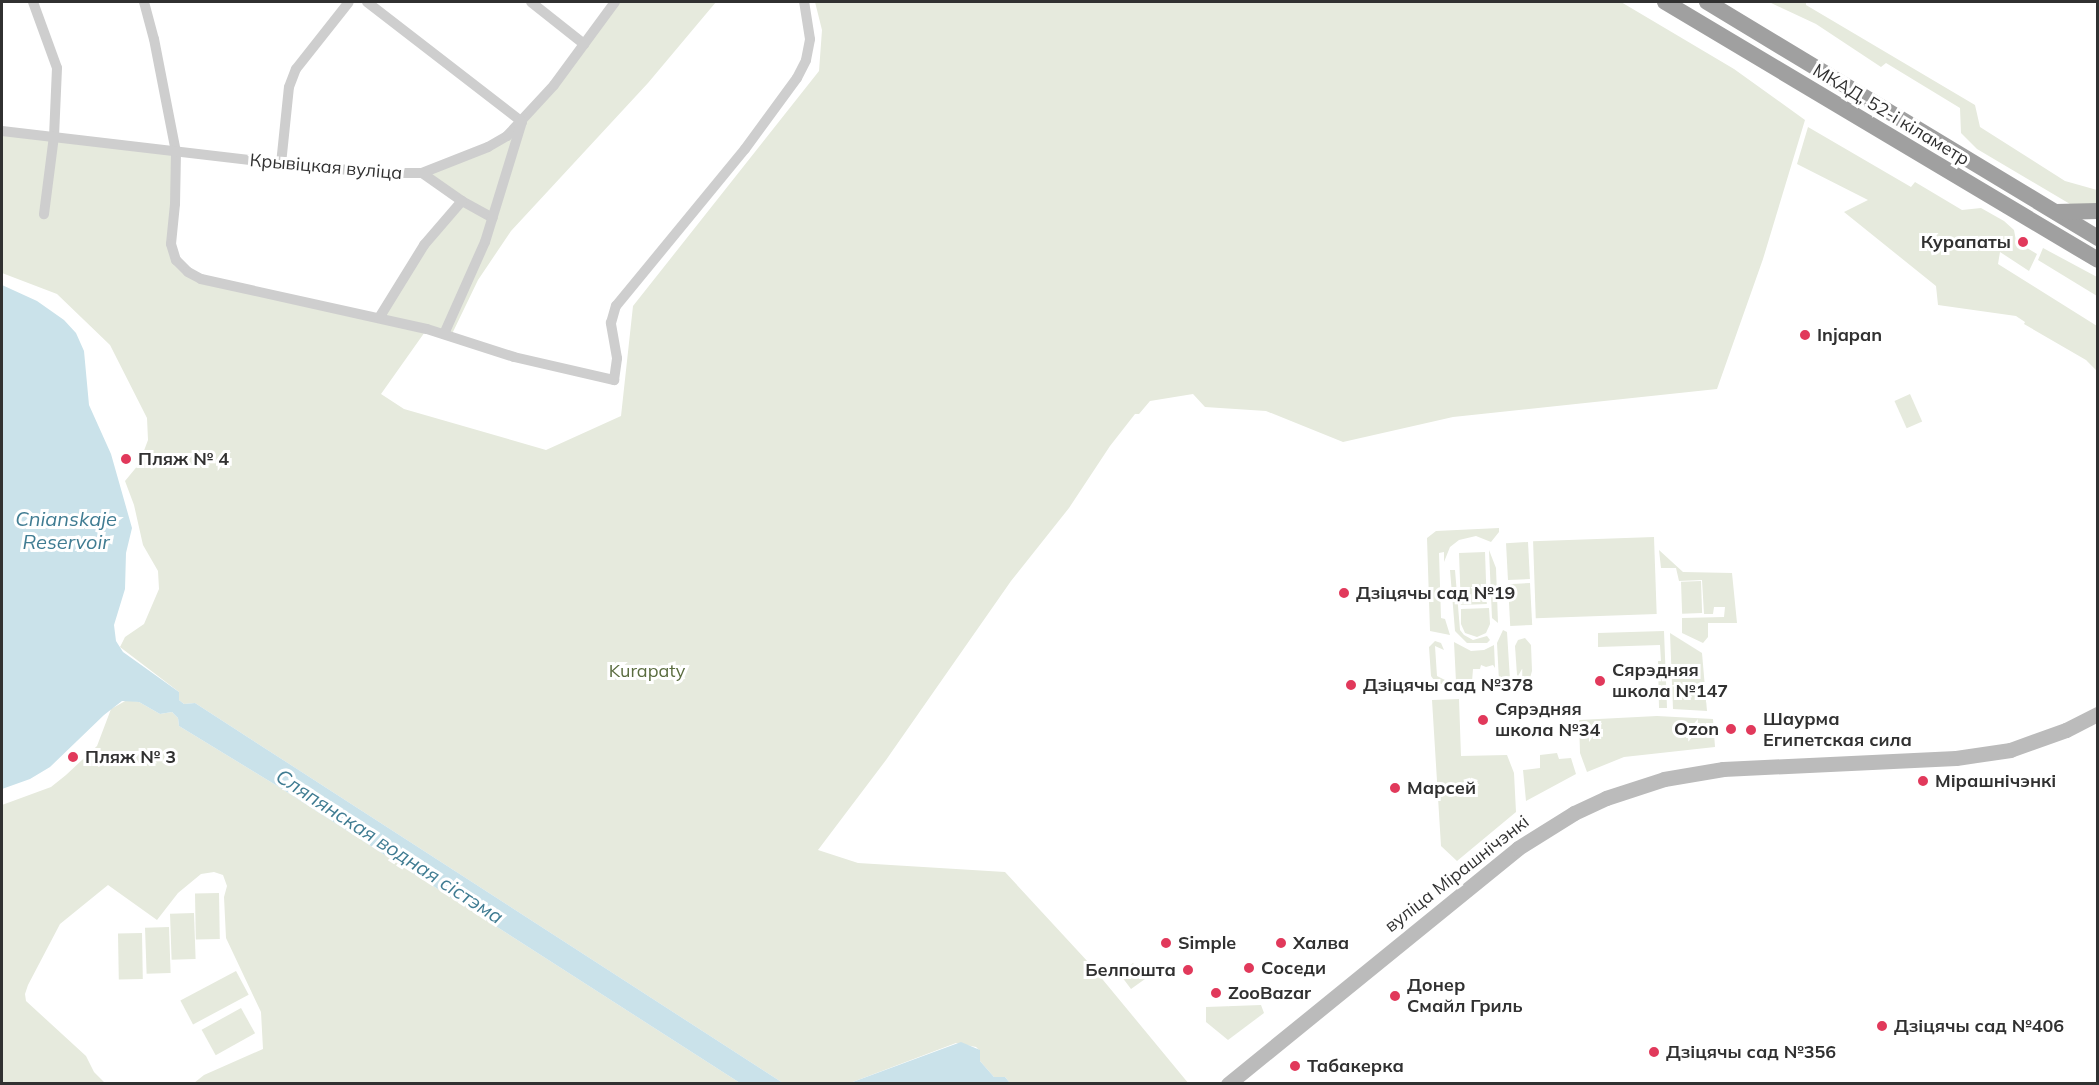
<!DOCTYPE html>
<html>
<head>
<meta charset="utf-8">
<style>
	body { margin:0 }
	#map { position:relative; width:2099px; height:1085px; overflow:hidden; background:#fff; font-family:Mulish,sans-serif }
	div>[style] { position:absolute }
	.green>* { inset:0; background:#e6eadd; transform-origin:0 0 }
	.water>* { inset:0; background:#cae2ea }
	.minor>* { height:10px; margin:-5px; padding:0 5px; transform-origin:5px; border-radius:5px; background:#cecece }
	.secondary>* { height:15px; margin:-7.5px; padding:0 7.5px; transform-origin:7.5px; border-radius:7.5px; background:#bbb }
	.trunk>* { height:16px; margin:-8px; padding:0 8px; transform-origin:8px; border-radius:8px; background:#a0a0a0 }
	.dots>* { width:16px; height:16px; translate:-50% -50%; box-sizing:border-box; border:3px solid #fff; border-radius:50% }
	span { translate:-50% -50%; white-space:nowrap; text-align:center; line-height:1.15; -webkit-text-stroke:6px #fff; paint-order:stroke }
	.street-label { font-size:18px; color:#313131 }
	.poi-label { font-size:18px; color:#313131; font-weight:700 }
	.right { translate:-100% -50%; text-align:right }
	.left { translate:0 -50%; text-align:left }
	.park-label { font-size:18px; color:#5a6c3f }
	.water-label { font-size:20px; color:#407c92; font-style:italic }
	.frame { position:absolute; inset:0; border:3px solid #313131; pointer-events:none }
</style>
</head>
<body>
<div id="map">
	<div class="green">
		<div style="clip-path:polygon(615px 2px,716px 2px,648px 83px,511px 231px,478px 280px,451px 336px,427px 329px,381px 394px,404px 409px,546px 450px,621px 416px,633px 306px,819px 71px,822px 30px,815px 2px,1621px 2px,1734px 69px,1805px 120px,1763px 259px,1717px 389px,1453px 417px,1343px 442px,1266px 411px,1205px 407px,1193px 394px,1150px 401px,1139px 414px,1135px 414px,1110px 446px,1069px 508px,1011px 581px,886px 760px,818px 850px,858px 863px,1005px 872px,1089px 963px,1189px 1084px,1010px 1083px,1005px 1077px,994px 1077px,980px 1061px,979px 1050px,976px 1047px,956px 1043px,850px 1083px,783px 1083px,195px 703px,184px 704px,179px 700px,179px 692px,120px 647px,125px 637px,144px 624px,159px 589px,158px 571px,143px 545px,134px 505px,125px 481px,139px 464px,148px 440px,147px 418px,110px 345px,57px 294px,2px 273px,2px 131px,176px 152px,171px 244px,188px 272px,379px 318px,424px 245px,462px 201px,422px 173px,508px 136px)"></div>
		<div style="clip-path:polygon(1769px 2px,1806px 2px,1806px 5px,1975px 105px,1980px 127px,2065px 181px,2097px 190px,2097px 208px,2070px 204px,1977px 149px,1961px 133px,1960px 108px,1886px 63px,1881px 67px,1816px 24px)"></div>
		<div style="clip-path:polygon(1808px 127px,1911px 187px,1915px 182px,1962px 210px,1981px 208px,2004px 221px,2014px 230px,2016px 241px,2037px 254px,2029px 271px,2000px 252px,1998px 264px,2097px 326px,2097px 371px,2086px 360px,2024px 324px,2025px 322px,2016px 316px,1938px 305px,1936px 286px,1844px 212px,1868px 200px,1797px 164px)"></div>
		<div style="clip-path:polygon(2043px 248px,2097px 277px,2097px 296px,2038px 260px)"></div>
		<div style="left:1910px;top:394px;width:30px;height:17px;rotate:66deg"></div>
		<div style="clip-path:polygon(1499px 528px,1499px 532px,1491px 542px,1476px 536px,1459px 540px,1450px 547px,1444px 562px,1444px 552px,1439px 553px,1441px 618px,1445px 619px,1450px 635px,1430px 631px,1427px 538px,1436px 531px)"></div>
		<div style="left:1654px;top:537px;width:77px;height:121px;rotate:88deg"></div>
		<div style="left:1528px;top:542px;width:37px;height:22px;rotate:87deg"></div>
		<div style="clip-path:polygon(1489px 550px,1496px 568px,1498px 623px,1492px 618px)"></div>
		<div style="clip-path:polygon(1659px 550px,1683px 572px,1732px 573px,1737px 623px,1708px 623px,1708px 637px,1703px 643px,1682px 633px,1682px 618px,1724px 617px,1725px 607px,1714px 607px,1713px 614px,1704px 614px,1702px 580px,1679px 581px,1676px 568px,1661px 568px)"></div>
		<div style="left:1485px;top:552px;width:52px;height:26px;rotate:88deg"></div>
		<div style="clip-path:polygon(1450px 570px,1455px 570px,1460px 630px,1464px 635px,1473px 640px,1487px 636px,1490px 640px,1487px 643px,1467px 643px,1455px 631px)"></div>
		<div style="left:1701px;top:581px;width:32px;height:20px;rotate:88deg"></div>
		<div style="left:1530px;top:583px;width:42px;height:22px;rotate:87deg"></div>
		<div style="clip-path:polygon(1489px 608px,1490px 624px,1486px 633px,1477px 637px,1465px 633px,1461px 624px,1461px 609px)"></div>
		<div style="clip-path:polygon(1503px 630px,1507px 632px,1510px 680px,1499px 681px,1497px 643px)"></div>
		<div style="clip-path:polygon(1664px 631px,1667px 708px,1659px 708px,1658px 661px,1661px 661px,1660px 645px,1598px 647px,1598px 633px)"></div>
		<div style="clip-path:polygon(1670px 633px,1702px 653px,1707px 711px,1673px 709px)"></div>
		<div style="clip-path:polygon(1525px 638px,1531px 645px,1532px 671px,1530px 678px,1524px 680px,1517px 675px,1515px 646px,1518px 640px)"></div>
		<div style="clip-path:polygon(1435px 641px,1441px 643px,1444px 650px,1435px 646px,1437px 676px,1445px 680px,1442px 684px,1436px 683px,1431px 676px,1429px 647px)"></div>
		<div style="clip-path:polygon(1454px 642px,1471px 651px,1484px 650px,1494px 645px,1495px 668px,1493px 665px,1486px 667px,1481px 665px,1480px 669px,1473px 669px,1472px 682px,1456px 682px)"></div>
		<div style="clip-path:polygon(1459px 699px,1461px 756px,1507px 755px,1514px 773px,1516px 812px,1457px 861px,1441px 846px,1432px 700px)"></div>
		<div style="clip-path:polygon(127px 700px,139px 702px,160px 714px,172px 712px,178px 718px,179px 726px,279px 787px,740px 1083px,194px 1083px,204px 1075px,263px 1049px,261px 1012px,226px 938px,224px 897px,227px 886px,223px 875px,214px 872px,201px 874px,178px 893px,157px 920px,108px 885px,60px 924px,28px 985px,25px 994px,26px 1001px,86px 1056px,94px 1072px,105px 1083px,2px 1083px,2px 805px,51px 787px,66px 775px,97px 746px,111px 709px)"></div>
		<div style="clip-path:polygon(1657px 716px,1713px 719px,1715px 747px,1624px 757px,1587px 772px,1580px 753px,1579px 720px)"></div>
		<div style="clip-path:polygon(1557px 753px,1559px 759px,1571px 758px,1576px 774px,1526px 801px,1523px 770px,1540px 768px,1540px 755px)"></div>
		<div style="left:219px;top:893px;width:46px;height:24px;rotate:89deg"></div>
		<div style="left:194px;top:913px;width:46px;height:24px;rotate:88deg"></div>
		<div style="left:169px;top:927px;width:46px;height:24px;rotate:88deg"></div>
		<div style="left:142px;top:933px;width:46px;height:24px;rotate:89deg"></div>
		<div style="clip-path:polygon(1133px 963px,1145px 979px,1131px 989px,1122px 977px,1122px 971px)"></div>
		<div style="left:236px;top:971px;width:27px;height:63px;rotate:62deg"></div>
		<div style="clip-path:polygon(1261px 1005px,1264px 1013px,1228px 1040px,1206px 1022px,1206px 1007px)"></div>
		<div style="left:241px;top:1008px;width:29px;height:45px;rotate:61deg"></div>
	</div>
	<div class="water">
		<div style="clip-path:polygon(2px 285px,37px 301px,64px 320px,76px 333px,84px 351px,89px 405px,111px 454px,132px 528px,126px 553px,125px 589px,114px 625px,116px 641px,123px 652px,179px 692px,179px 700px,184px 704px,195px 703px,783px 1083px,740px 1083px,279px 787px,179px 726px,178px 718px,172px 712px,160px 714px,139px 702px,122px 701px,104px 715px,50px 767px,30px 779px,2px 789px)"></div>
		<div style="clip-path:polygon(961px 1042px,980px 1050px,980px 1061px,994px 1077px,1005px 1077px,1010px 1083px,850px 1083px)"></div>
	</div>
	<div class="minor">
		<div style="left:33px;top:2px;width:70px;rotate:70deg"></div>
		<div style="left:57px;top:68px;width:68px;rotate:92.5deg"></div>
		<div style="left:54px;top:136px;width:79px;rotate:97.3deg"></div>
		<div style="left:144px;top:2px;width:38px;rotate:75deg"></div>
		<div style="left:154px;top:39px;width:115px;rotate:79deg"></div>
		<div style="left:176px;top:152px;width:52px;rotate:91.1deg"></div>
		<div style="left:175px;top:204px;width:40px;rotate:95.7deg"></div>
		<div style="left:171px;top:244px;width:17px;rotate:73deg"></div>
		<div style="left:176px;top:260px;width:17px;rotate:45deg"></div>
		<div style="left:188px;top:272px;width:15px;rotate:28deg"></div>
		<div style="left:201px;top:279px;width:231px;rotate:12.5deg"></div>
		<div style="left:427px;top:329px;width:91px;rotate:17.8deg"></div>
		<div style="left:514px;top:357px;width:103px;rotate:13deg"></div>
		<div style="left:614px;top:380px;width:22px;rotate:-82deg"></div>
		<div style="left:617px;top:358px;width:36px;rotate:-100deg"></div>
		<div style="left:611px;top:323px;width:18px;rotate:-74deg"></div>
		<div style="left:616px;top:306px;width:203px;rotate:-50.6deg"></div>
		<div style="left:745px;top:149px;width:88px;rotate:-53.8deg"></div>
		<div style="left:797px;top:78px;width:20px;rotate:-63deg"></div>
		<div style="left:806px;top:60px;width:21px;rotate:-79deg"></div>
		<div style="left:810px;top:39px;width:37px;rotate:-99deg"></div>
		<div style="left:367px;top:2px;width:196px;rotate:37.7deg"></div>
		<div style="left:531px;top:2px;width:68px;rotate:38.4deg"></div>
		<div style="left:2px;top:131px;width:281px;rotate:6.7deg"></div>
		<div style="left:281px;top:164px;width:103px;rotate:5deg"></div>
		<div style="left:384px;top:173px;width:38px"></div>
		<div style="left:422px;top:173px;width:71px;rotate:-21.5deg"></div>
		<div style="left:488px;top:147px;width:22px;rotate:-30deg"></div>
		<div style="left:507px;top:136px;width:69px;rotate:-47.3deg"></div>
		<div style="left:554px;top:85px;width:103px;rotate:-53.7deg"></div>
		<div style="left:281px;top:164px;width:77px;rotate:-84.1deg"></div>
		<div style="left:289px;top:87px;width:19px;rotate:-69deg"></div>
		<div style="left:296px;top:69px;width:85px;rotate:-51.7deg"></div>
		<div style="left:422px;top:173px;width:49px;rotate:35deg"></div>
		<div style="left:462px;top:201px;width:35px;rotate:29deg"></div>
		<div style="left:379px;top:318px;width:86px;rotate:-58.3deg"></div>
		<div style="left:424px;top:245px;width:58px;rotate:-49.2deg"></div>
		<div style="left:444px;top:334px;width:101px;rotate:-66deg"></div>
		<div style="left:485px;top:242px;width:126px;rotate:-72.9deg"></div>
	</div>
	<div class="secondary">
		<div style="left:1228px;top:1084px;width:374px;rotate:-39.1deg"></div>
		<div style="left:1518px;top:848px;width:66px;rotate:-32deg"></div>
		<div style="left:1574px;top:813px;width:35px;rotate:-25deg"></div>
		<div style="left:1606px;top:798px;width:61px;rotate:-18.1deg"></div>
		<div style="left:1664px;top:779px;width:60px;rotate:-9.6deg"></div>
		<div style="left:1723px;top:769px;width:233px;rotate:-2.7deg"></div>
		<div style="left:1956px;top:758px;width:55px;rotate:-8.4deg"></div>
		<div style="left:2010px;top:750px;width:59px;rotate:-19.7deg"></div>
		<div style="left:2066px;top:730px;width:36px;rotate:-27deg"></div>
	</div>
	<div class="trunk">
		<div style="left:1665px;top:2px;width:504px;rotate:30.79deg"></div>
		<div style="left:1707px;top:2px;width:457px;rotate:31.1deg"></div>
		<div style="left:2056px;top:212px;width:42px;rotate:-1.4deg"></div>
	</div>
	<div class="dots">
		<div style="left:2023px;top:242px;background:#e1395b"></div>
		<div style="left:1805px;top:335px;background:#e1395b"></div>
		<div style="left:126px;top:459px;background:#e1395b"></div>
		<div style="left:1344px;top:593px;background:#e1395b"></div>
		<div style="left:1600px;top:681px;background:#e1395b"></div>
		<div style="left:1351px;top:685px;background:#e1395b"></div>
		<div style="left:1483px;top:720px;background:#e1395b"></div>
		<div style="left:1731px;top:729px;background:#e1395b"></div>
		<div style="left:1751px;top:730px;background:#e1395b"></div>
		<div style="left:73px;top:757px;background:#e1395b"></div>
		<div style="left:1923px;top:781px;background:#e1395b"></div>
		<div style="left:1395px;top:788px;background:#e1395b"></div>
		<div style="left:1166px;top:943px;background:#e1395b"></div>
		<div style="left:1281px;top:943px;background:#e1395b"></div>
		<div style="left:1249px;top:968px;background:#e1395b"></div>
		<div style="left:1188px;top:970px;background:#e1395b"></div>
		<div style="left:1216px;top:993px;background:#e1395b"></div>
		<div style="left:1395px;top:996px;background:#e1395b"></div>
		<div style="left:1882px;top:1026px;background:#e1395b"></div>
		<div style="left:1654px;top:1052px;background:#e1395b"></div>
		<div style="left:1295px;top:1066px;background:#e1395b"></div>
	</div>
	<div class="street-label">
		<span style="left:1891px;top:115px;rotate:31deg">МКАД, 52-і кіламетр</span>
		<span style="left:326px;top:167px;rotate:5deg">Крывіцкая вуліца</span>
		<span style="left:1457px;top:874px;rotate:-38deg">вуліца Мірашнічэнкі</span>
	</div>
	<div class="poi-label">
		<span class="right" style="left:2011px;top:242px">Курапаты</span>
		<span class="left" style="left:1817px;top:335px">Injapan</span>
		<span class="left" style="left:138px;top:459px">Пляж № 4</span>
		<span class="left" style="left:1356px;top:593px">Дзіцячы сад №19</span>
		<span class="left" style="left:1612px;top:681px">Сярэдняя<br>школа №147</span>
		<span class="left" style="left:1363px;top:685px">Дзіцячы сад №378</span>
		<span class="left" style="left:1495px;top:720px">Сярэдняя<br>школа №34</span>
		<span class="left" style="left:1763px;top:730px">Шаурма<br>Египетская сила</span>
		<span class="right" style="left:1719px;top:729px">Ozon</span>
		<span class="left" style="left:85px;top:757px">Пляж № 3</span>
		<span class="left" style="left:1935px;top:781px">Мірашнічэнкі</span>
		<span class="left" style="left:1407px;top:788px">Марсей</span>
		<span class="left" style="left:1178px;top:943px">Simple</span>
		<span class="left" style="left:1293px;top:943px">Халва</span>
		<span class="left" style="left:1261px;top:968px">Соседи</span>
		<span class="right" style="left:1176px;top:970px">Белпошта</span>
		<span class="left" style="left:1407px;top:996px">Донер<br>Смайл Гриль</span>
		<span class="left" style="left:1228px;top:993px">ZooBazar</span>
		<span class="left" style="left:1894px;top:1026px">Дзіцячы сад №406</span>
		<span class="left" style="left:1666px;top:1052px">Дзіцячы сад №356</span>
		<span class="left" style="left:1307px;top:1066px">Табакерка</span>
	</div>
	<div class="park-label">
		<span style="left:647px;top:671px">Kurapaty</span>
	</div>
	<div class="water-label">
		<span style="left:66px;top:530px">Cnianskaje<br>Reservoir</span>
		<span style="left:390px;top:846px;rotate:33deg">Сляпянская водная сістэма</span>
	</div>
	<div class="frame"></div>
</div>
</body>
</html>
